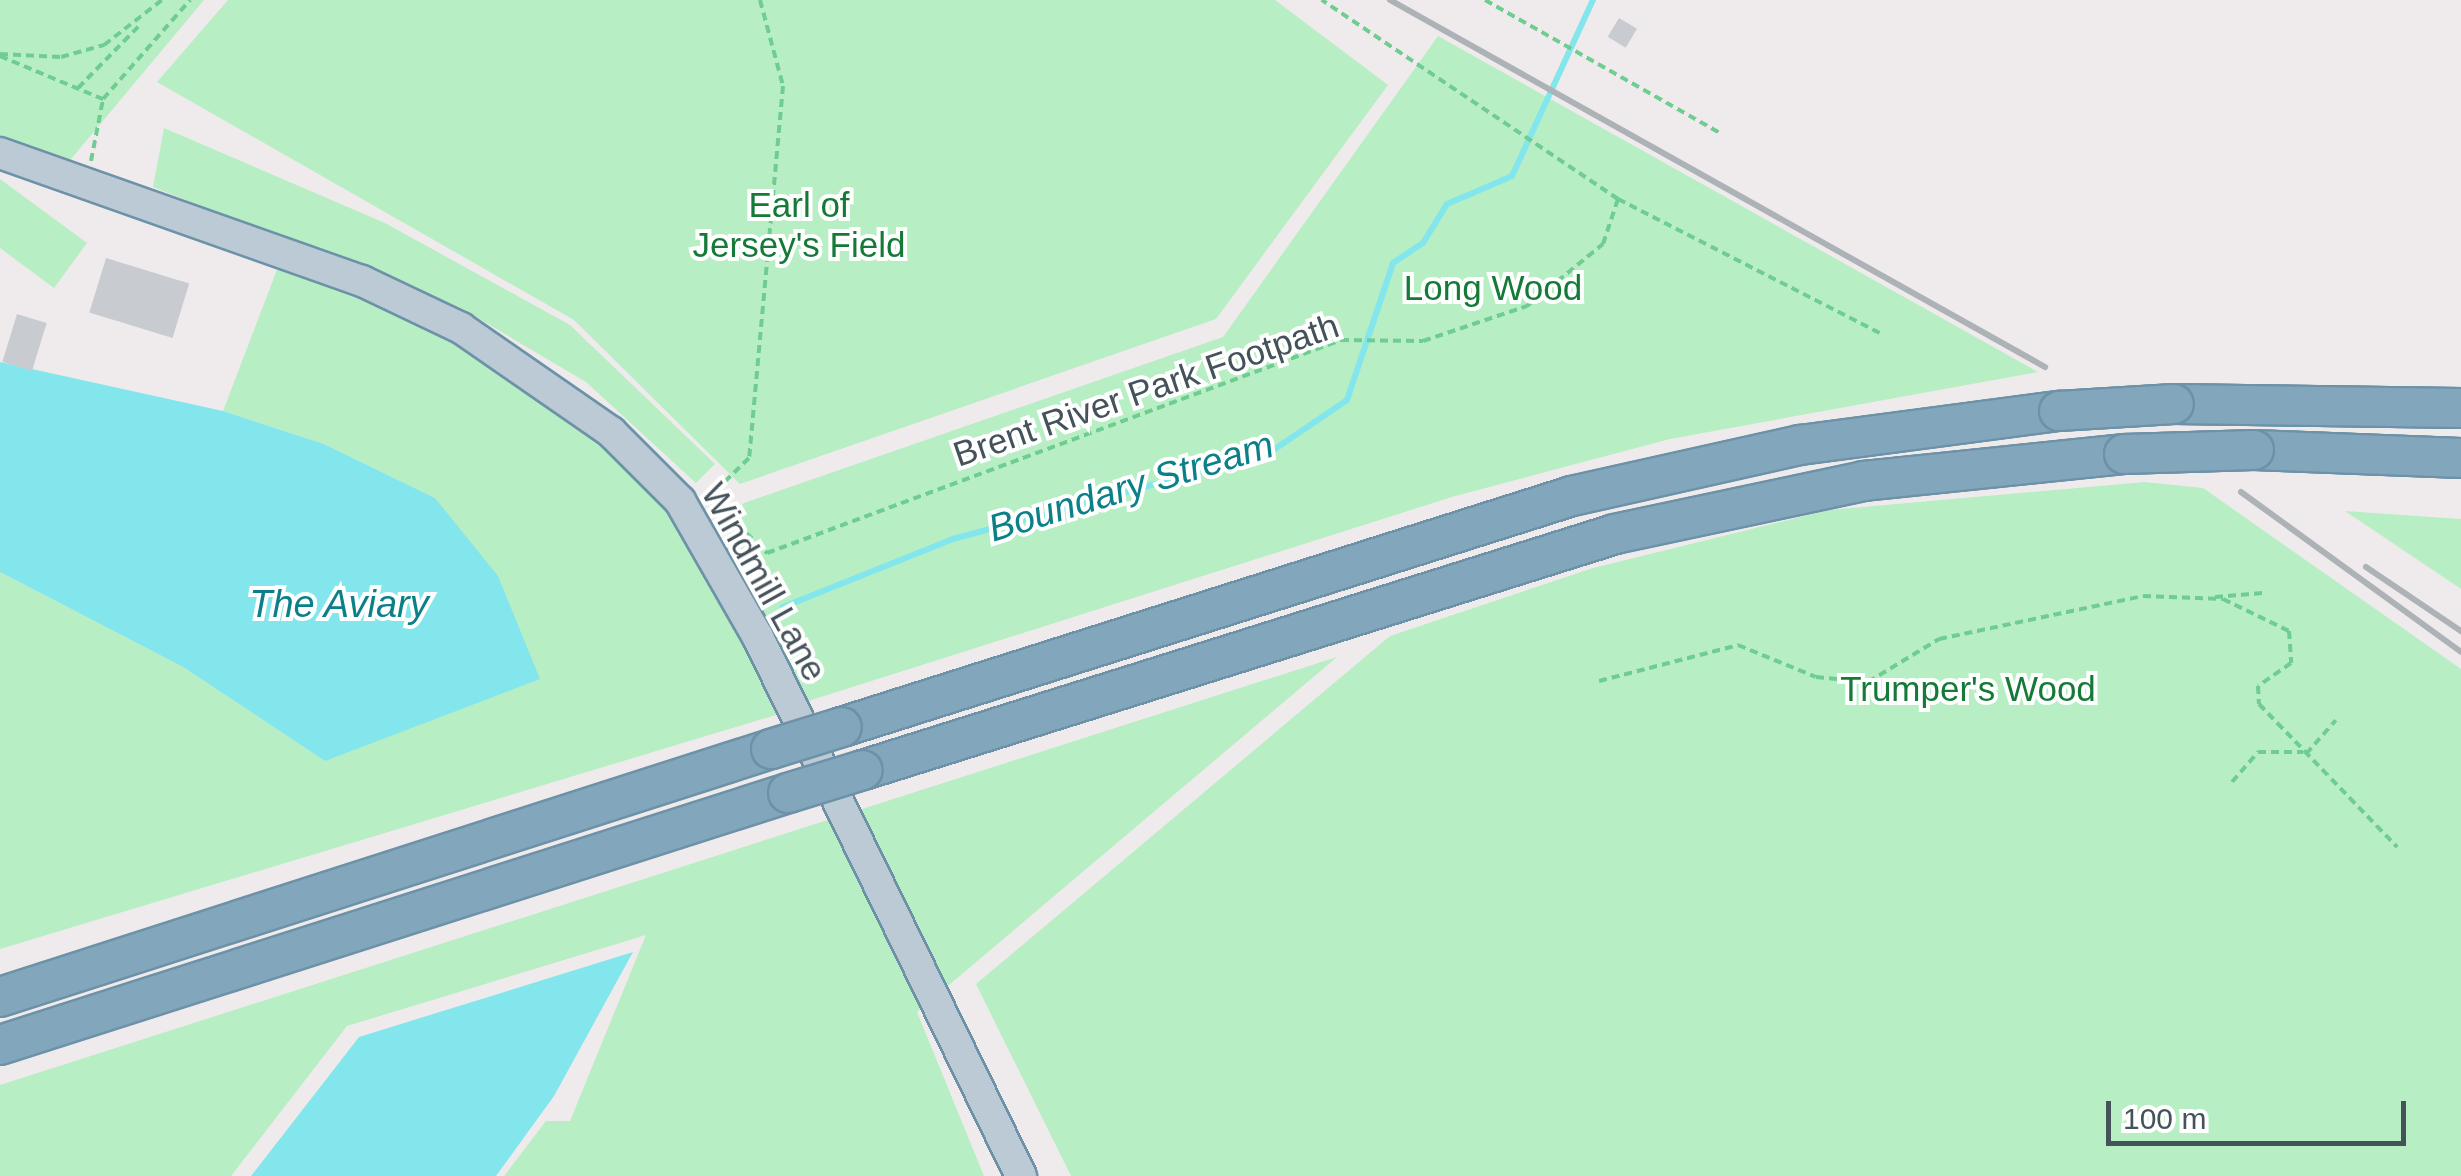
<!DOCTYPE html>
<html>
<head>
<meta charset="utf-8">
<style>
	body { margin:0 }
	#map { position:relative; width:2461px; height:1176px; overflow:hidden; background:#efebec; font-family:Arial,sans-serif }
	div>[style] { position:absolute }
	.green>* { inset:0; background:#b7eec4 }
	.water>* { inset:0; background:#83e6ec }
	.stream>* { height:6px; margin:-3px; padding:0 3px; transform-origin:3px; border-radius:3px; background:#83e6ec }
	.building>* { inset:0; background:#c8ccd1; transform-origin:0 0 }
	.path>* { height:4px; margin-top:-2px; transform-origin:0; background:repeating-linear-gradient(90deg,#6fcd91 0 8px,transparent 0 13px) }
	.roads { filter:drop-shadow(2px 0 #6d92a8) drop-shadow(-2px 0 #6d92a8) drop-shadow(0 2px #6d92a8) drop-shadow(0 -2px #6d92a8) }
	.secondary>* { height:30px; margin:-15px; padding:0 15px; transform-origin:15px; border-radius:15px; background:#bbcad4 }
	.highway>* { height:38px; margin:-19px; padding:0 19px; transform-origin:19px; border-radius:19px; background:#82a7bc }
	.rail>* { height:6px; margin:-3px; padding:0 3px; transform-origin:3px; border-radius:3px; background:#adb2b6 }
	.bridges { filter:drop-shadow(2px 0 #6d92a8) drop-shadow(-2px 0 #6d92a8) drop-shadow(0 2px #6d92a8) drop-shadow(0 -2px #6d92a8) }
	.highway-bridge>* { height:38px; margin:-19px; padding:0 19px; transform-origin:19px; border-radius:19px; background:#82a7bc }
	span { translate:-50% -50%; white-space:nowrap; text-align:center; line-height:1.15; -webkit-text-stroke:8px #fff; paint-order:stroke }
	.park-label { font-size:35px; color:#157a38 }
	.street-label { font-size:35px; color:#445259 }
	.water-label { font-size:38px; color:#0b8088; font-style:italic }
	.scale { position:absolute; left:2106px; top:1101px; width:300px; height:45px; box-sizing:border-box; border:5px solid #445259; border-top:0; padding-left:12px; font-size:30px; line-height:35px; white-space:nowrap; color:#445259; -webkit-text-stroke:8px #fff; paint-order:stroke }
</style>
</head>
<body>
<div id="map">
	<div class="green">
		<div style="clip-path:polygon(0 0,204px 0,66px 165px,0 135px)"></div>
		<div style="clip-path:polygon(228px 0,1275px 0,1388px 85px,1216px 319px,740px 484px,574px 320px,157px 82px)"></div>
		<div style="clip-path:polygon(1438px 36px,2038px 372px,1670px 439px,1452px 497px,802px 703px,718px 525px,744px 503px,1223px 337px)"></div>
		<div style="clip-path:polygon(164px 128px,385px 223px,570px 325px,715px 464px,696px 483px,586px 382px,471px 314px,153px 187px)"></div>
		<div style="clip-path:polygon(0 179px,87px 243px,54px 288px,0 248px)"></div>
		<div style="clip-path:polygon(283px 254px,461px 334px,585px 424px,673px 509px,789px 711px,0 949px,0 572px,183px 667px,325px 761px,435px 498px,324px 444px,223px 411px)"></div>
		<div style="clip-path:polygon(2145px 482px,2203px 488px,2461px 669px,2461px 1176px,1071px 1176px,976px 984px,1390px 636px,1593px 568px,1829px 510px)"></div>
		<div style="clip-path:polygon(2345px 511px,2461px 519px,2461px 589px)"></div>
		<div style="clip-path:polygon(1337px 657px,917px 1012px,984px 1176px,504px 1176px,546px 1121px,570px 1121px,646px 935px,347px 1026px,231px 1176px,0 1176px,0 1085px)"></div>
	</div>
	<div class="water">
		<div style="clip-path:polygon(0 362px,223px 411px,324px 444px,435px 498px,498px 576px,540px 679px,325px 761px,183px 667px,0 572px)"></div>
		<div style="clip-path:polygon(633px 952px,554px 1096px,496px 1176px,251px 1176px,359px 1037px)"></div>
	</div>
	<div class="stream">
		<div style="left:783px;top:607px;width:183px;rotate:-21.8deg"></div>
		<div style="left:953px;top:539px;width:327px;rotate:-15.2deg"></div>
		<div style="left:1269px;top:453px;width:94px;rotate:-34.2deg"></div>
		<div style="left:1347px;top:400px;width:145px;rotate:-71.4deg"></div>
		<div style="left:1393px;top:263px;width:36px;rotate:-34deg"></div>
		<div style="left:1423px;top:243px;width:46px;rotate:-58.4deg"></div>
		<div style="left:1447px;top:204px;width:71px;rotate:-23.3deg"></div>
		<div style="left:1512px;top:176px;width:194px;rotate:-65.3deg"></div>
	</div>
	<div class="building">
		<div style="left:1619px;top:18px;width:21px;height:22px;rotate:31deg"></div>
		<div style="left:106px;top:258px;width:87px;height:57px;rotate:17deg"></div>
		<div style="left:17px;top:314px;width:31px;height:50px;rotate:17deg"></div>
	</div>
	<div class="path">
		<div style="left:760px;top:0;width:89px;rotate:75deg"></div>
		<div style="left:783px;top:86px;width:374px;rotate:95.2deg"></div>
		<div style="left:749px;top:458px;width:56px;rotate:135.7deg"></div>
		<div style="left:709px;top:497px;width:81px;rotate:44deg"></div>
		<div style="left:767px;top:553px;width:612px;rotate:-20.36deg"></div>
		<div style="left:1341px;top:340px;width:82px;rotate:0.7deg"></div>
		<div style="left:1423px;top:341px;width:110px;rotate:-18.6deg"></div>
		<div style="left:1527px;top:306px;width:98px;rotate:-39.2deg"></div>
		<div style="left:1603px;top:244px;width:47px;rotate:-71.6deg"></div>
		<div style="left:1618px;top:199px;width:357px;rotate:-146.1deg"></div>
		<div style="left:1485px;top:0;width:272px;rotate:29.5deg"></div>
		<div style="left:0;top:54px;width:61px;rotate:2.8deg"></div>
		<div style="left:61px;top:57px;width:45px;rotate:-15.6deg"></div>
		<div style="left:104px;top:45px;width:73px;rotate:-37.8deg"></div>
		<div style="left:0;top:56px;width:112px;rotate:22.7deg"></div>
		<div style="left:78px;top:88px;width:86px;rotate:-45.5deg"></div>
		<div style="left:91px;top:161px;width:63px;rotate:-79deg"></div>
		<div style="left:103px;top:99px;width:132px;rotate:-48.7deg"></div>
		<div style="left:1618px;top:199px;width:294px;rotate:27.1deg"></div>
		<div style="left:2215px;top:597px;width:48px;rotate:-4.8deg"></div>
		<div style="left:1599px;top:681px;width:144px;rotate:-14.5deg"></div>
		<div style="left:1738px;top:645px;width:84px;rotate:22.3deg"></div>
		<div style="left:1816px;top:677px;width:52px;rotate:5.5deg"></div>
		<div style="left:1868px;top:682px;width:83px;rotate:-31.2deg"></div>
		<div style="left:1939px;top:639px;width:208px;rotate:-11.9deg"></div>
		<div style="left:2143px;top:596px;width:80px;rotate:2.1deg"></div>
		<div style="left:2223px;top:599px;width:73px;rotate:25.9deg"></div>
		<div style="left:2289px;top:631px;width:32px;rotate:86deg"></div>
		<div style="left:2291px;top:663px;width:40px;rotate:145.1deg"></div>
		<div style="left:2258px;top:686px;width:18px;rotate:87deg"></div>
		<div style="left:2259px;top:704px;width:199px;rotate:46deg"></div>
		<div style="left:2306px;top:754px;width:45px;rotate:-48.6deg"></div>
		<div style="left:2232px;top:782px;width:40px;rotate:-49deg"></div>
		<div style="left:2258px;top:752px;width:45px"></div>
	</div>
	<div class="roads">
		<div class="secondary">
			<div style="left:0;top:153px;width:384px;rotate:19.5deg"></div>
			<div style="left:362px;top:281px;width:110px;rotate:25.4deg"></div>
			<div style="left:461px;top:328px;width:183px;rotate:34.7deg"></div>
			<div style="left:611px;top:432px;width:98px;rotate:45deg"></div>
			<div style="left:680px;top:501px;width:157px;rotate:60.2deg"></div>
			<div style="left:758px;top:637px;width:600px;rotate:63.99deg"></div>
		</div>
		<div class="highway">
			<div style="left:2174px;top:404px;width:287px;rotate:0.8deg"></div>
			<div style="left:2254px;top:450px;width:207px;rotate:2.2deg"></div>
			<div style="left:842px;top:727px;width:766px;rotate:-17.56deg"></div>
			<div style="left:1572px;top:496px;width:234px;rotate:-12.6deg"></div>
			<div style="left:1800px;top:445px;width:261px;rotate:-7.5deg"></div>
			<div style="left:863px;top:770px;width:788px;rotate:-17.42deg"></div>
			<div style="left:1615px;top:534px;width:255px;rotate:-12deg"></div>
			<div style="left:1864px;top:481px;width:261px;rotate:-5.9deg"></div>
			<div style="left:0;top:997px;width:810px;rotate:-17.83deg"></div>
			<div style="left:0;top:1045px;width:827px;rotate:-17.73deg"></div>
		</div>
	</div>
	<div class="rail">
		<div style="left:1390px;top:0;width:751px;rotate:29.26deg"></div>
		<div style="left:2241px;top:492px;width:272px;rotate:36deg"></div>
		<div style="left:2366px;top:567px;width:115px;rotate:34deg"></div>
	</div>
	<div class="bridges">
		<div class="highway-bridge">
			<div style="left:2059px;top:411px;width:115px;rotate:-3.5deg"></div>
			<div style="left:2124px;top:454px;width:130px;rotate:-1.8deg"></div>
			<div style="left:771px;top:749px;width:74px;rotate:-17.2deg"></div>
			<div style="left:788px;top:793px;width:78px;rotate:-17deg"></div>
		</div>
	</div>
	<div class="park-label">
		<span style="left:799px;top:225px">Earl of<br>Jersey's Field</span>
		<span style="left:1493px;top:288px">Long Wood</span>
		<span style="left:1968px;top:689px">Trumper's Wood</span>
	</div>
	<div class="street-label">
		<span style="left:1146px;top:390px;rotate:-19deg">Brent River Park Footpath</span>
		<span style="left:764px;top:582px;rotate:61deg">Windmill Lane</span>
	</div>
	<div class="water-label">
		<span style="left:1131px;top:487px;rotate:-17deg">Boundary Stream</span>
		<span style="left:339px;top:605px">The Aviary</span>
	</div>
	<div class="scale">100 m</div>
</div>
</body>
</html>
